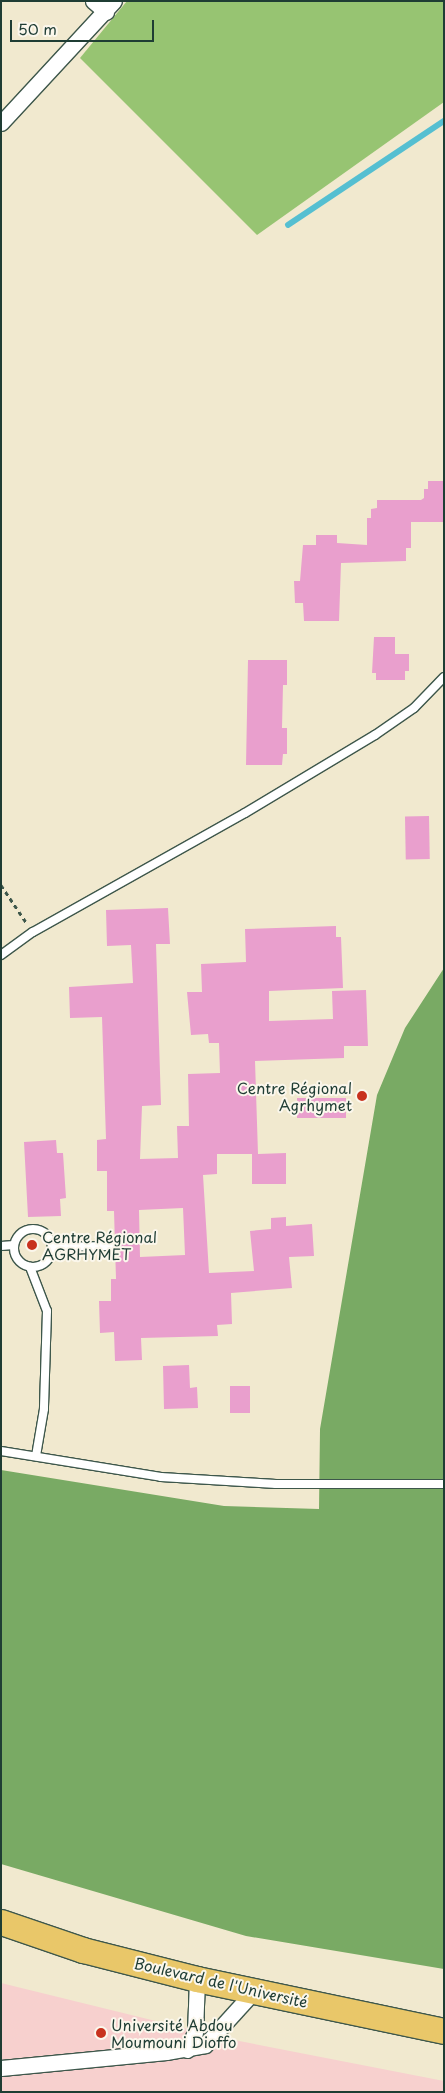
<!DOCTYPE html>
<html>
<head>
<meta charset="utf-8">
<style>
	body { margin:0 }
	#map { position:relative; width:445px; height:2093px; overflow:hidden; background:#f1e9cf; font-family:"Playpen Sans",sans-serif }
	div>[style] { position:absolute }
	.built>* { inset:0; background:#f7d0ce }
	.green>* { inset:0; background:#97c472 }
	.forest>* { inset:0; background:#79aa64 }
	.stream>* { height:5.5px; margin:-2.75px; padding:0 2.75px; transform-origin:2.75px; border-radius:2.75px; background:#55bfd1 }
	.building>* { inset:0; background:#e99fcd; transform-origin:0 0 }
	.path>* { height:3px; margin-top:-1.5px; transform-origin:0; background:repeating-linear-gradient(90deg,#3e574b 0 4px,transparent 0 8px) }
	.roads { filter:drop-shadow(1px 0 #3e574b) drop-shadow(-1px 0 #3e574b) drop-shadow(0 1px #3e574b) drop-shadow(0 -1px #3e574b) }
	.service>* { height:8px; margin:-4px; padding:0 4px; transform-origin:4px; border-radius:4px; background:#fff }
	.service>.ring { margin:-4px; padding:0; box-sizing:content-box; background:none; border:8px solid #fff; border-radius:50% }
	.minor>* { height:15px; margin:-7.5px; padding:0 7.5px; transform-origin:7.5px; border-radius:7.5px; background:#fff }
	.primary>* { height:25px; margin:-12.5px; padding:0 12.5px; transform-origin:12.5px; border-radius:12.5px; background:#e9c769 }
	.dots>* { width:14px; height:14px; translate:-50% -50%; box-sizing:border-box; border:2px solid #fbf7ec; border-radius:50% }
	span { translate:-50% -50%; white-space:nowrap; text-align:center; line-height:1.15; -webkit-text-stroke:4px #fbf7ec; paint-order:stroke }
	.poi-label { font-size:15px; color:#1f3d34 }
	.right { translate:-100% -50%; text-align:right }
	.left { translate:0 -50%; text-align:left }
	.street-label { font-size:15px; color:#1f3d34 }
	.frame { position:absolute; inset:0; border:2px solid #1f3d34; pointer-events:none }
	.scale { position:absolute; left:10px; top:20px; width:144px; height:22px; box-sizing:border-box; border:2px solid #1f3d34; border-top:0; padding-left:6px; font-size:15px; line-height:18px; white-space:nowrap; color:#1f3d34; -webkit-text-stroke:4px #fbf7ec; paint-order:stroke }
</style>
</head>
<body>
<div id="map">
	<div class="built">
		<div style="clip-path:polygon(1px 1983px,229px 2039px,444px 2081px,444px 2092px,1px 2092px)"></div>
	</div>
	<div class="green">
		<div style="clip-path:polygon(127px 1px,444px 1px,444px 102px,257px 235px,80px 58px)"></div>
	</div>
	<div class="forest">
		<div style="clip-path:polygon(444px 968px,444px 1969px,246px 1936px,1px 1864px,1px 1470px,224px 1506px,319px 1509px,320px 1429px,377px 1095px,405px 1028px)"></div>
	</div>
	<div class="stream">
		<div style="left:288px;top:225px;width:187px;rotate:-33.7deg"></div>
	</div>
	<div class="building">
		<div style="clip-path:polygon(428px 481px,444px 481px,444px 522px,411px 522px,411px 548px,406px 548px,406px 561px,341px 563px,339px 621px,304px 621px,303px 603px,295px 603px,294px 581px,300px 581px,303px 545px,316px 545px,316px 535px,337px 535px,337px 543px,367px 545px,367px 518px,371px 518px,371px 509px,377px 508px,377px 500px,421px 500px,424px 498px,424px 489px,428px 489px)"></div>
		<div style="clip-path:polygon(374px 637px,395px 637px,395px 654px,409px 654px,409px 671px,405px 671px,405px 680px,376px 680px,376px 673px,372px 673px)"></div>
		<div style="clip-path:polygon(248px 660px,287px 660px,287px 685px,283px 685px,282px 728px,287px 728px,287px 754px,283px 754px,282px 765px,246px 765px)"></div>
		<div style="left:429px;top:816px;width:43px;height:24px;rotate:89deg"></div>
		<div style="clip-path:polygon(evenodd,168px 908px,170px 944px,156px 944px,161px 1105px,142px 1106px,140px 1159px,178px 1158px,177px 1126px,189px 1126px,188px 1074px,220px 1073px,219px 1043px,209px 1043px,208px 1034px,191px 1035px,187px 992px,202px 992px,201px 964px,246px 962px,245px 929px,336px 926px,336px 937px,341px 937px,343px 988px,269px 991px,269px 1021px,333px 1019px,332px 991px,366px 990px,368px 1046px,344px 1046px,344px 1058px,255px 1061px,258px 1154px,286px 1153px,286px 1184px,252px 1184px,252px 1154px,217px 1154px,217px 1174px,203px 1175px,209px 1273px,254px 1271px,250px 1231px,271px 1229px,271px 1218px,286px 1217px,286px 1226px,312px 1224px,314px 1256px,289px 1257px,292px 1288px,231px 1293px,232px 1324px,217px 1325px,218px 1336px,141px 1338px,142px 1360px,115px 1361px,114px 1332px,100px 1333px,99px 1301px,111px 1301px,111px 1279px,116px 1279px,114px 1211px,107px 1211px,107px 1171px,97px 1171px,97px 1140px,106px 1139px,102px 1017px,70px 1018px,69px 987px,133px 983px,131px 945px,107px 946px,106px 910px,168px 908px,183px 1208px,185px 1255px,140px 1257px,139px 1210px,183px 1208px)"></div>
		<div style="left:346px;top:1098px;width:20px;height:49px;rotate:90deg"></div>
		<div style="clip-path:polygon(56px 1140px,57px 1153px,63px 1153px,66px 1198px,60px 1199px,61px 1216px,28px 1217px,24px 1142px)"></div>
		<div style="clip-path:polygon(189px 1365px,190px 1388px,197px 1387px,198px 1408px,164px 1409px,163px 1366px)"></div>
		<div style="left:230px;top:1386px;width:20px;height:27px"></div>
	</div>
	<div class="path">
		<div style="left:1px;top:885px;width:45px;rotate:56deg"></div>
	</div>
	<div class="roads">
		<div class="service">
			<div style="left:1px;top:955px;width:39px;rotate:-36deg"></div>
			<div style="left:33px;top:932px;width:243px;rotate:-29.3deg"></div>
			<div style="left:245px;top:813px;width:152px;rotate:-31deg"></div>
			<div style="left:375px;top:735px;width:47px;rotate:-34.7deg"></div>
			<div style="left:414px;top:708px;width:43px;rotate:-45.9deg"></div>
			<div class="ring" style="left:14px;top:1229px;width:30px;height:30px"></div>
			<div style="left:1px;top:1246px;width:13px;rotate:-4deg"></div>
			<div style="left:52px;top:1247px;width:58px;rotate:-1deg"></div>
			<div style="left:30px;top:1267px;width:47px;rotate:68.9deg"></div>
			<div style="left:47px;top:1311px;width:98px;rotate:91.8deg"></div>
			<div style="left:44px;top:1409px;width:48px;rotate:99.7deg"></div>
			<div style="left:1px;top:1451px;width:162px;rotate:9.2deg"></div>
			<div style="left:161px;top:1477px;width:115px;rotate:3.5deg"></div>
			<div style="left:276px;top:1484px;width:168px"></div>
		</div>
		<div class="minor">
			<div style="left:93px;top:1px;width:17px;rotate:40deg"></div>
			<div style="left:1px;top:123px;width:166px;rotate:-47.2deg"></div>
			<div style="left:187px;top:2050px;width:20px;rotate:-66deg"></div>
			<div style="left:195px;top:2032px;width:53px;rotate:-87.8deg"></div>
			<div style="left:1px;top:2068px;width:166px;rotate:-5.5deg"></div>
			<div style="left:166px;top:2052px;width:40px;rotate:-10deg"></div>
			<div style="left:205px;top:2045px;width:73px;rotate:-47.8deg"></div>
		</div>
		<div class="primary">
			<div style="left:1px;top:1922px;width:87px;rotate:18.9deg"></div>
			<div style="left:83px;top:1950px;width:118px;rotate:14.3deg"></div>
			<div style="left:197px;top:1979px;width:252px;rotate:11.9deg"></div>
		</div>
	</div>
	<div class="dots">
		<div style="left:362px;top:1096px;background:#c8321e"></div>
		<div style="left:32px;top:1245px;background:#c8321e"></div>
		<div style="left:101px;top:2033px;background:#c8321e"></div>
	</div>
	<div class="poi-label">
		<span class="right" style="left:352px;top:1096px">Centre Régional<br>Agrhymet</span>
		<span class="left" style="left:42px;top:1245px">Centre Régional<br>AGRHYMET</span>
		<span class="left" style="left:111px;top:2033px">Université Abdou<br>Moumouni Dioffo</span>
	</div>
	<div class="street-label">
		<span style="left:221px;top:1982px;rotate:13deg">Boulevard de l'Université</span>
	</div>
	<div class="frame"></div>
	<div class="scale">50 m</div>
</div>
</body>
</html>
